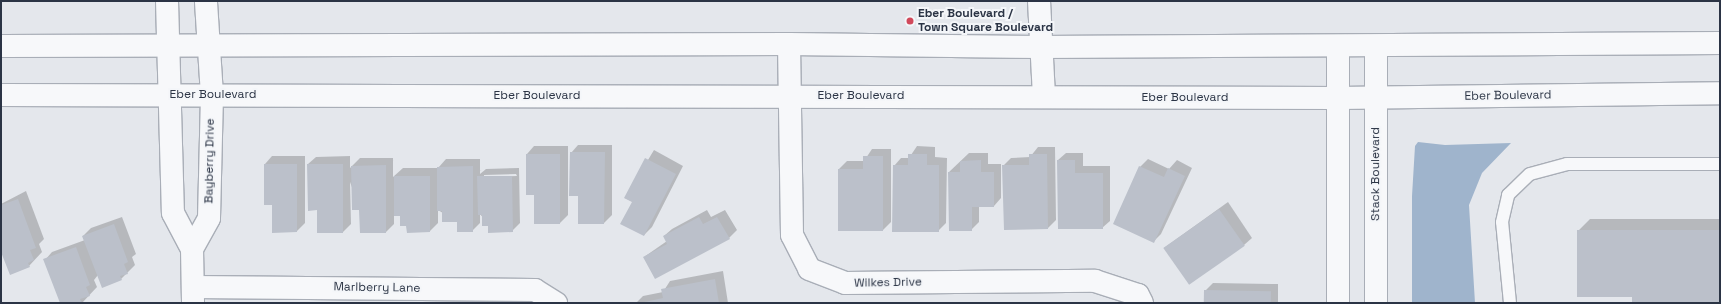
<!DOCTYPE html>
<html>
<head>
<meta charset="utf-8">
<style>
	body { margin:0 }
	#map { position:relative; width:1721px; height:304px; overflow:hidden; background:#e4e7ec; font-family:"Space Grotesk",sans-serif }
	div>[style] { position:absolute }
	.water>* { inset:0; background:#9fb4cc }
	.shadow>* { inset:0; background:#0003 }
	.building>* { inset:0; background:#bbc0ca; transform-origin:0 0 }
	.roads { filter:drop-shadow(1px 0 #a9aeb7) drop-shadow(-1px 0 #a9aeb7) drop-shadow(0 1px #a9aeb7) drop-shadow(0 -1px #a9aeb7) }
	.service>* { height:12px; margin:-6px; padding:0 6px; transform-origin:6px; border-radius:6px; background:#f7f8fa }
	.minor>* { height:22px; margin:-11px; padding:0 11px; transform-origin:11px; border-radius:11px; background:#f7f8fa }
	.tertiary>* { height:22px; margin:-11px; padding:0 11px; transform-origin:11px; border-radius:11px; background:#f7f8fa }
	.dots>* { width:11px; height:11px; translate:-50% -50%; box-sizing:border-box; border:2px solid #f4f6f9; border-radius:50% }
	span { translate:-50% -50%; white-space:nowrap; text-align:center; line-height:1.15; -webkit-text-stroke:4px #f4f6f9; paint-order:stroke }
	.poi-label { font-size:12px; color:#2b3445; font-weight:700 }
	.left { translate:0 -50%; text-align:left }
	.street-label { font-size:12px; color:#2b3445 }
	.frame { position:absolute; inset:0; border:2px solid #2b3445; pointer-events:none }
</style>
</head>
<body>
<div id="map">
	<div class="water">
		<div style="clip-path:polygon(1418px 142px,1445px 145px,1511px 143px,1482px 173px,1469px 205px,1475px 303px,1412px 303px,1412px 196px,1415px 146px)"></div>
	</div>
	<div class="shadow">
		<div style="clip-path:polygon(578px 145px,612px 145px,612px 215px,604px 223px,579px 223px,579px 195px,571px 153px)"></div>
		<div style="clip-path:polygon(534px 146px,568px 146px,568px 215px,560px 223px,527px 154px)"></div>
		<div style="clip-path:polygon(917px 146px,935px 147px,935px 157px,947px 158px,946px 223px,938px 231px,894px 166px,901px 158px,909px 158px)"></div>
		<div style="clip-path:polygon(1038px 147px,1055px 147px,1056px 220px,1048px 228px,1003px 166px,1011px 158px,1030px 157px)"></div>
		<div style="clip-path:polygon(872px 149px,891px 149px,891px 222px,883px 230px,839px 169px,847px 161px,864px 161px)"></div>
		<div style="clip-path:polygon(654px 150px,683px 166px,652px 227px,644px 235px,633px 202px,625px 198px)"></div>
		<div style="clip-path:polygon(969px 153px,988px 153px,988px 164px,1001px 164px,1001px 198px,994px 206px,979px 206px,979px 222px,971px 230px,949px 172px)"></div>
		<div style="clip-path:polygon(1066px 153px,1083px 153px,1083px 166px,1110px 166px,1110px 221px,1102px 228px,1058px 160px)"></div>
		<div style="clip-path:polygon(272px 156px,305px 156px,305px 223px,297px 231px,273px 204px,265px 164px)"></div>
		<div style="clip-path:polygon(evenodd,350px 156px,350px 168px,360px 158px,393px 158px,393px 177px,403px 168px,438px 168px,446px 159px,480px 159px,480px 174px,486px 169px,519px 168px,520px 223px,512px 231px,489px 225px,480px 214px,480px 223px,472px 231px,438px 210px,438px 223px,430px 231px,407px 225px,401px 215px,394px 215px,394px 224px,386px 232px,361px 232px,360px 209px,350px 182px,351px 224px,343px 232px,318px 209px,308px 164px,316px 157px,350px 156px,516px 174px,517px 176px,484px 177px,484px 175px,516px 174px)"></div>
		<div style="clip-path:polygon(1148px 159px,1169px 169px,1177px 160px,1192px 168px,1161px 234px,1153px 242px,1140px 167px)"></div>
		<div style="clip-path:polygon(26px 191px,44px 239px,39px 244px,42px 252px,29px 266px,1px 249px,1px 204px)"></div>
		<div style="clip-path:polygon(1228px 202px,1252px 238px,1244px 245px,1164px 248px)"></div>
		<div style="clip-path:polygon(707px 210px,711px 217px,725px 210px,737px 230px,729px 238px,644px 257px,667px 241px,664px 236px,672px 229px)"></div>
		<div style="clip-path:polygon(122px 217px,136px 254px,132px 257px,135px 265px,121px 279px,98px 275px,94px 280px,97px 287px,82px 303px,61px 303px,45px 260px,52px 252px,85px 240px,83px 236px,91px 228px)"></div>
		<div style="clip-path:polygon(1590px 219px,1720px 219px,1720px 303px,1633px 303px,1633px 296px,1578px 231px)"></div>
		<div style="clip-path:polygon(723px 271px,728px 303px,636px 303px,643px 296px,663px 292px,670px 281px)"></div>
		<div style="clip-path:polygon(1213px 283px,1278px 284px,1278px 303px,1205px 303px,1205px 291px)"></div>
	</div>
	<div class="building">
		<div style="clip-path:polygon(570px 152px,605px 152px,604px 224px,578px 224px,578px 196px,569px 196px)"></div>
		<div style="clip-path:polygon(526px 154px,560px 154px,560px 224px,534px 224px,534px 195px,526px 195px)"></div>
		<div style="clip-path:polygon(908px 154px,927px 154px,927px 165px,939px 165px,939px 232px,892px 232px,893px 165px,908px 165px)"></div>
		<div style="clip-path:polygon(1029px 154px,1047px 154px,1048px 229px,1004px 230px,1002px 165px,1029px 165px)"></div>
		<div style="clip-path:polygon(863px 156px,883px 156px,883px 231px,838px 231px,838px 169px,863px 169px)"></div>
		<div style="clip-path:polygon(645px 158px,676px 174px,644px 236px,620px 224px,632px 202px,624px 198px)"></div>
		<div style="clip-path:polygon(981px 160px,981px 172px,994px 172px,994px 207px,972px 207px,972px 231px,949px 231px,948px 172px,960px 172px,960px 161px)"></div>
		<div style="clip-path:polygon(1057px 160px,1075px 160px,1075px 173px,1103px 173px,1103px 229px,1058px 229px)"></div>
		<div style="clip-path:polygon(264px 164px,297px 164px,297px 232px,272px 233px,272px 205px,264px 205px)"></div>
		<div style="clip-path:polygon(307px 164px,343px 164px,343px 233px,317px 233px,317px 210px,308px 211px)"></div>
		<div style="clip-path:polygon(386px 165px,386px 233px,360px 233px,359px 210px,352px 210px,351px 166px)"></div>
		<div style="clip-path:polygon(473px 166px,473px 232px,457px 232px,457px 222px,442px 222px,442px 211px,437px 211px,437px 167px)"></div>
		<div style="clip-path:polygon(1139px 166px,1164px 177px,1168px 168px,1185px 176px,1154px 243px,1113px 224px)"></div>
		<div style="clip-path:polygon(394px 176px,430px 176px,430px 232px,407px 233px,406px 226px,400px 226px,400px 216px,394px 216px)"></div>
		<div style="clip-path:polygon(477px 176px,512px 176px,513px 232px,488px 233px,488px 226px,482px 226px,482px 215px,478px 215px)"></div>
		<div style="clip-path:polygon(18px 199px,36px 248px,30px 250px,34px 260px,28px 263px,30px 267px,10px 275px,1px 252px,1px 205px)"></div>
		<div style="left:1219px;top:209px;width:45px;height:68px;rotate:55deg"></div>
		<div style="clip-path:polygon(699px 217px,703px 224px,717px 217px,730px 239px,655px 279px,643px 257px,667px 244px,663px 236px)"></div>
		<div style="clip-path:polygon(114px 224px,128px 262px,124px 264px,128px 274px,120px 276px,122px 280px,102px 288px,82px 236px)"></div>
		<div style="clip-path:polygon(1577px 230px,1720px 230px,1720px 303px,1632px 303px,1632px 297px,1577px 297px)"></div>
		<div style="clip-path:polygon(76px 247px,90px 285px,86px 287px,90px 296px,80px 299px,82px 303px,60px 303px,43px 259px)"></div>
		<div style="clip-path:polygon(715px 279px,719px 303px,640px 303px,663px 298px,661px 289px)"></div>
		<div style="left:1204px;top:290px;width:67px;height:13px;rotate:1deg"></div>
	</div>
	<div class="roads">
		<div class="service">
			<div style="left:1510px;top:303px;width:81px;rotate:-95.6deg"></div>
			<div style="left:1502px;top:222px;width:28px;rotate:-77deg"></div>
			<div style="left:1508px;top:195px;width:30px;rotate:-44deg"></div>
			<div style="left:1530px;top:174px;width:38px;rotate:-15deg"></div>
			<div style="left:1567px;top:164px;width:153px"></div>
		</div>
		<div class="minor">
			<div style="left:167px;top:1px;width:212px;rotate:88.4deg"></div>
			<div style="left:173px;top:213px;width:41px;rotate:62.2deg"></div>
			<div style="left:192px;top:249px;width:54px;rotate:88.9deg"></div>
			<div style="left:1039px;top:1px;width:96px;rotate:87deg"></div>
			<div style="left:789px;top:44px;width:191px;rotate:89.1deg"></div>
			<div style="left:792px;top:235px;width:38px;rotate:63deg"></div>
			<div style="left:809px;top:269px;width:39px;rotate:21deg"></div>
			<div style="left:845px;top:283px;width:250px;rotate:-0.5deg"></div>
			<div style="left:1095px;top:281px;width:45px;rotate:18deg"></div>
			<div style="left:1138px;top:295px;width:9px;rotate:63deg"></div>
			<div style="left:192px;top:249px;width:35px;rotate:-61deg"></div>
			<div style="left:209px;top:218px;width:123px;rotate:-88.6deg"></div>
			<div style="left:212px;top:95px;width:94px;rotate:-93.7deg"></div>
			<div style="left:193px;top:287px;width:342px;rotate:0.5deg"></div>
			<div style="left:535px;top:290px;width:25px;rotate:32deg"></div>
		</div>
		<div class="tertiary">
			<div style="left:1px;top:46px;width:788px;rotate:-0.15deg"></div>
			<div style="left:789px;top:44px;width:252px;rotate:0.7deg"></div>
			<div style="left:1041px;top:47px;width:679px;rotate:-0.34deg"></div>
			<div style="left:1338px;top:46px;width:257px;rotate:90deg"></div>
			<div style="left:1px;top:95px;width:1337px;rotate:0.13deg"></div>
			<div style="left:1338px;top:98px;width:382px;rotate:-0.7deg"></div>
			<div style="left:1376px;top:303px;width:257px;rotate:-90deg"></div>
		</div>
	</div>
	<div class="dots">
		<div style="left:910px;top:21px;background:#d1495b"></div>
	</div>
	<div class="poi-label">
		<span class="left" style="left:918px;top:21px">Eber Boulevard /<br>Town Square Boulevard</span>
	</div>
	<div class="street-label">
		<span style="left:213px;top:95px">Eber Boulevard</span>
		<span style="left:537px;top:96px">Eber Boulevard</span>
		<span style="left:861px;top:96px">Eber Boulevard</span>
		<span style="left:1508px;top:96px;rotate:-1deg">Eber Boulevard</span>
		<span style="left:1185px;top:98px">Eber Boulevard</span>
		<span style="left:210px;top:161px;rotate:-89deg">Bayberry Drive</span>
		<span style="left:1376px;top:174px;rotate:-90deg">Stack Boulevard</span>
		<span style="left:888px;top:283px;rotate:-1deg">Wilkes Drive</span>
		<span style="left:377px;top:288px;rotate:1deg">Marlberry Lane</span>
	</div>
	<div class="frame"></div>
</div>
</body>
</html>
